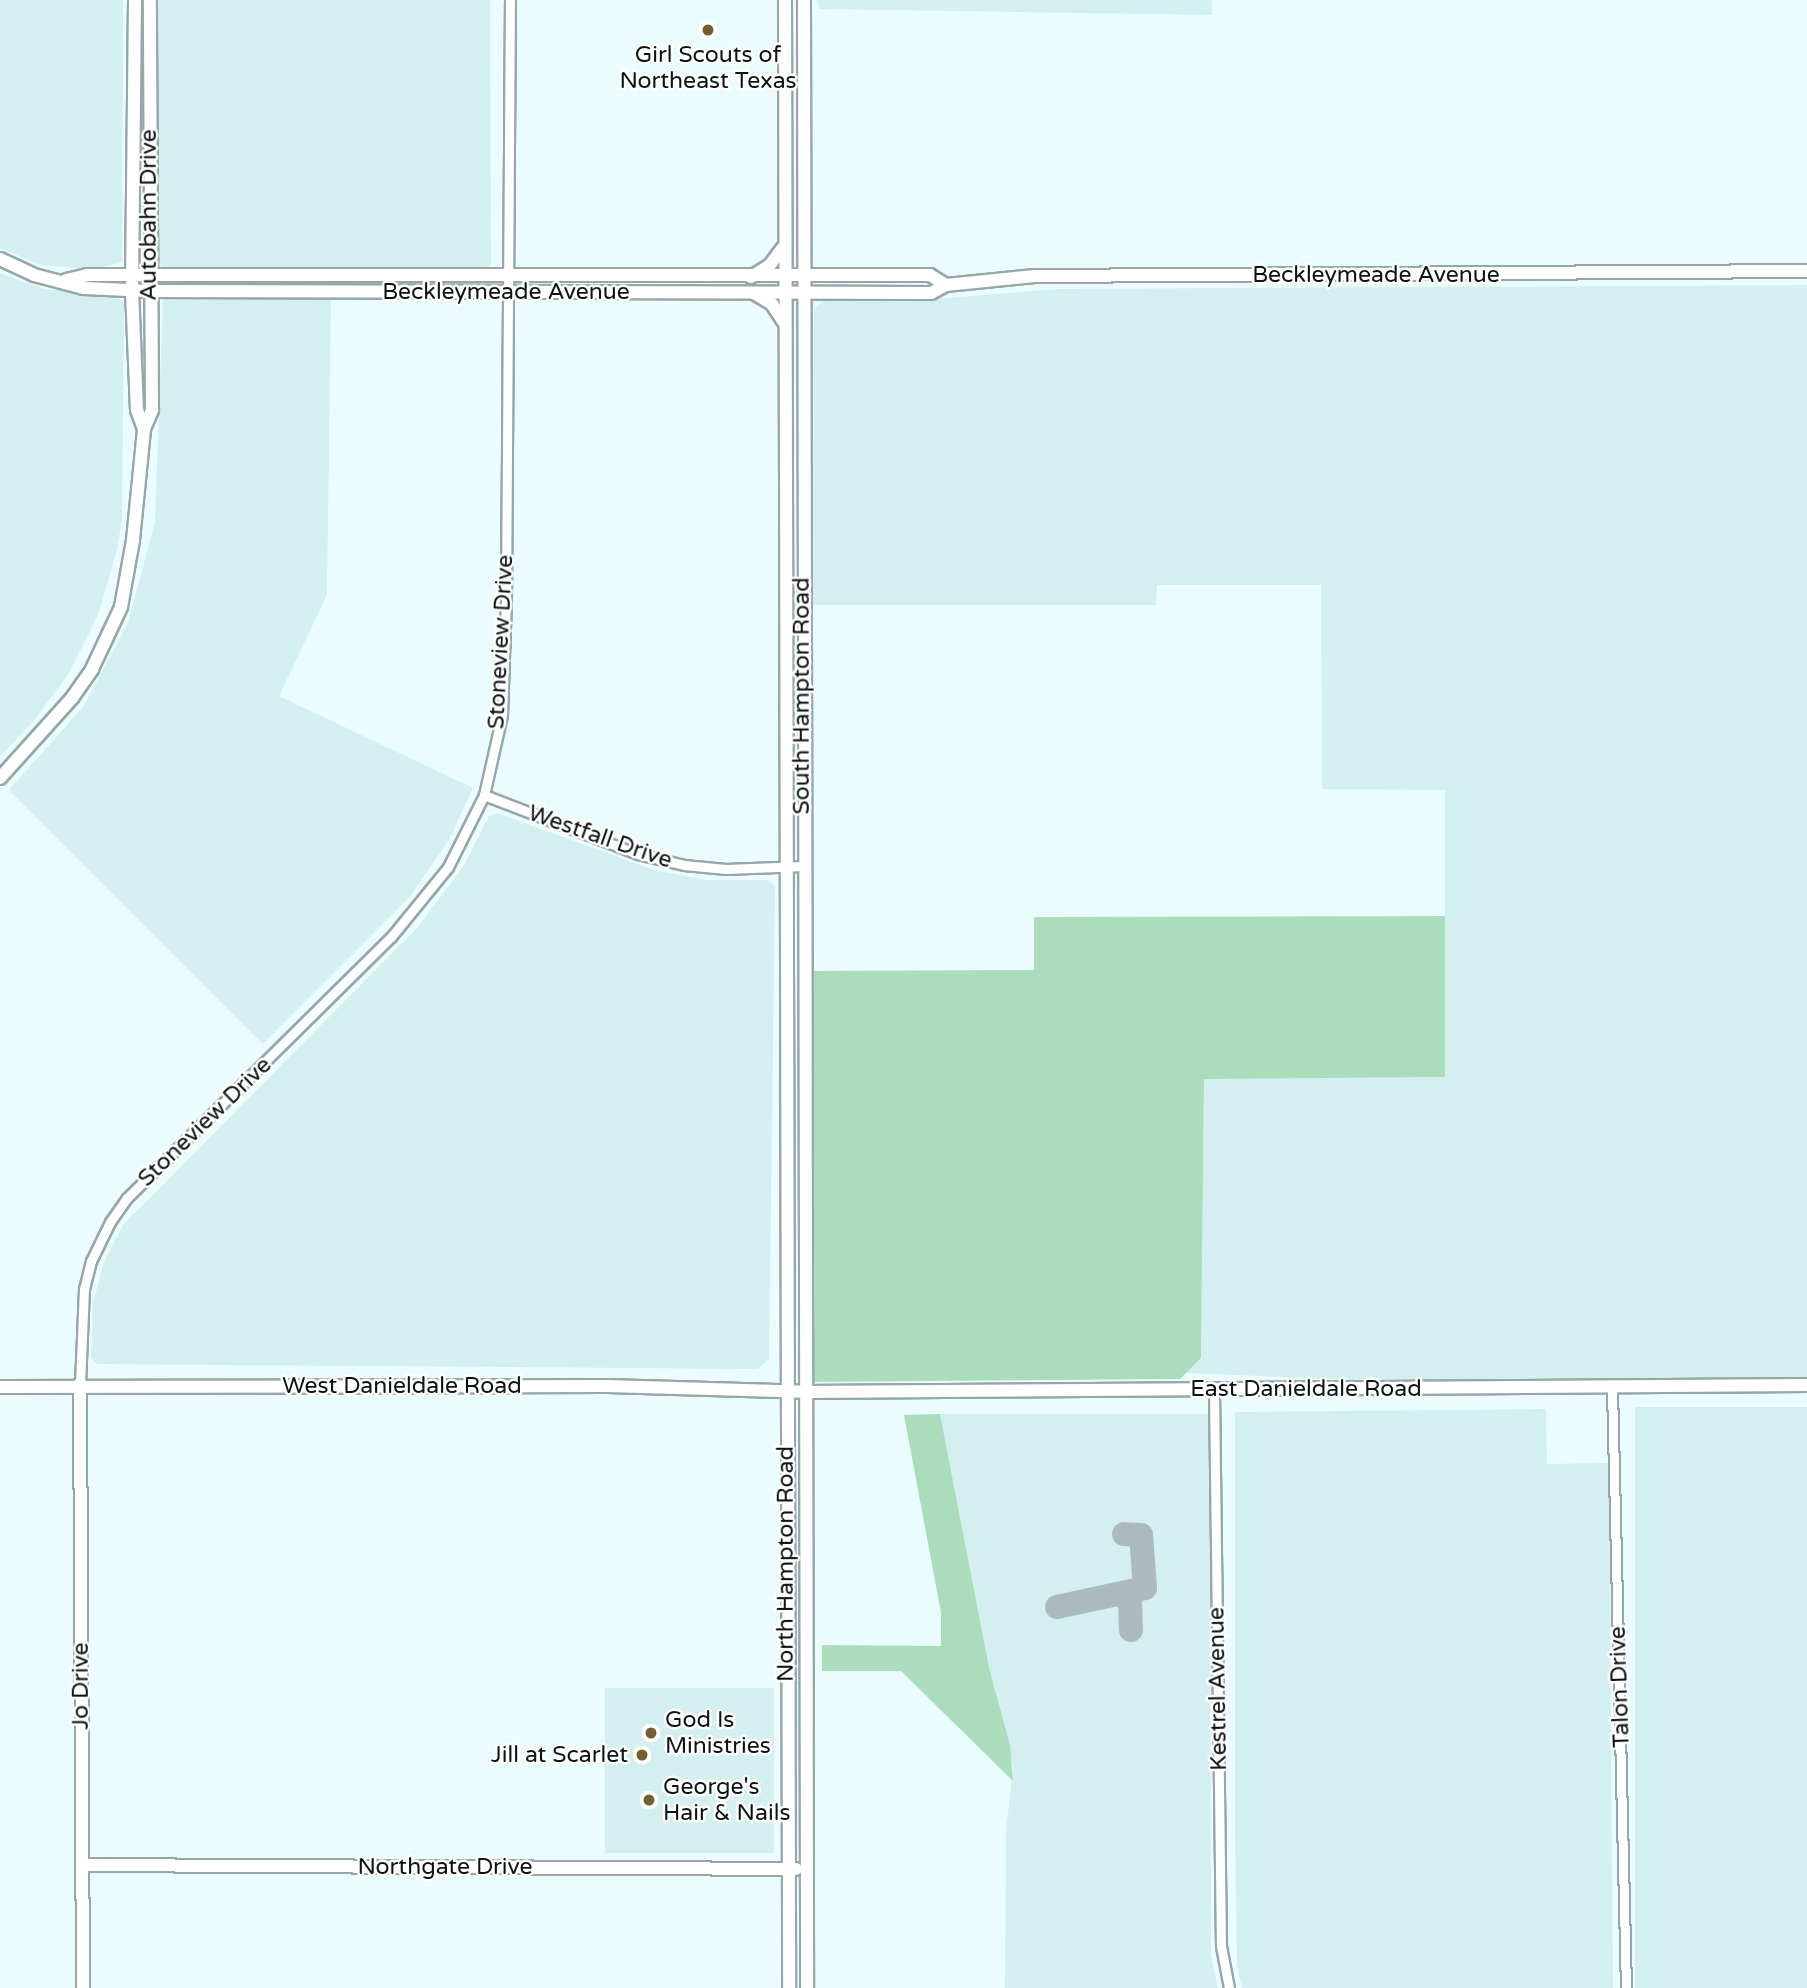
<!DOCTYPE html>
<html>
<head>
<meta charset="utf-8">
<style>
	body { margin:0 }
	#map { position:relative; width:1807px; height:1988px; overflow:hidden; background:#eafcfd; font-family:"Varela Round",sans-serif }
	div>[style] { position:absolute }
	.built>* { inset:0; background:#d4eff0; transform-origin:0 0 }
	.green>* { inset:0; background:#abddbd }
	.taxiway>* { height:24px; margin:-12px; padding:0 12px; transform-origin:12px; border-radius:12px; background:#acbabb }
	.roads { filter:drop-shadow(2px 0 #97a7a9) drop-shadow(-2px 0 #97a7a9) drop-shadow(0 2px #97a7a9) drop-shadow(0 -2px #97a7a9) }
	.street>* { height:9px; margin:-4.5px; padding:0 4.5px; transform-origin:4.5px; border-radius:4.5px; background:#fff }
	.secondary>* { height:12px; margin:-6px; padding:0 6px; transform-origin:6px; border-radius:6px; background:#fff }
	.dots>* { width:19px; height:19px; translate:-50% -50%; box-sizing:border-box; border:4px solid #fff; border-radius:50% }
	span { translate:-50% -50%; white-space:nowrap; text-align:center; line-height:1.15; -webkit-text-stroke:5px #fff; paint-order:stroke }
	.poi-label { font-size:23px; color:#0d1313 }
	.left { translate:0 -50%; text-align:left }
	.right { translate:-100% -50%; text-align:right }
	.street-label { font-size:23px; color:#0d1313 }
</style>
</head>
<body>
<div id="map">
	<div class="built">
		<div style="clip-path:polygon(0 0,123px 0,122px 262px,93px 270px,41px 265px,0 248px)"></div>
		<div style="clip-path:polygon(157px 0,490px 0,491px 264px,486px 268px,163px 268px,156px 261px)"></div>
		<div style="clip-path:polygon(816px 0,1212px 0,1212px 15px,820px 9px)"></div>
		<div style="clip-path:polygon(0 273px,44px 289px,117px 296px,124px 304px,122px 519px,117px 550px,98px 615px,69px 673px,33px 722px,0 756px)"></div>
		<div style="clip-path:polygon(1807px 285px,1807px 1377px,1357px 1380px,1186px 1373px,1201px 1358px,1204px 1079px,1445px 1077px,1445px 790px,1322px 789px,1321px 585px,1157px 585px,1156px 605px,813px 605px,814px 309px,825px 299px,945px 298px,1059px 289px)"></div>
		<div style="clip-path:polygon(171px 291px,331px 293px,327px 595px,279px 696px,473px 788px,449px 840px,409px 898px,263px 1044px,9px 790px,83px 707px,128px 623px,155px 522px,163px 298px)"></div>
		<div style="clip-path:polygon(497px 813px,654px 870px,706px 880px,768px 880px,775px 886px,769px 1359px,758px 1369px,97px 1364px,91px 1358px,93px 1303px,104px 1262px,123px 1225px,417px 928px,463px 867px,489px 816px)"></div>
		<div style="left:1807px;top:1407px;width:581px;height:172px;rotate:90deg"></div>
		<div style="clip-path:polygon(1546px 1409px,1547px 1464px,1609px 1463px,1613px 1988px,1242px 1988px,1237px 1965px,1235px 1828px,1235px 1412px)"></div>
		<div style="clip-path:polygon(940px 1414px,1210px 1414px,1211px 1956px,1218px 1988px,1005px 1988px,1006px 1833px,1013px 1766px,990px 1672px)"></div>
		<div style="left:605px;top:1688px;width:169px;height:165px"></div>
	</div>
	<div class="green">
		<div style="clip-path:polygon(1445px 916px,1445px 1077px,1204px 1079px,1201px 1358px,1180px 1379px,814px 1382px,813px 971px,1034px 970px,1034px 917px)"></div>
		<div style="clip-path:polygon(940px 1414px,990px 1672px,1010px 1745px,1013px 1781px,901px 1671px,822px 1671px,822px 1645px,941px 1646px,941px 1613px,904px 1415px)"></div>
	</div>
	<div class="taxiway">
		<div style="left:1123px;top:1596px;width:9px;rotate:36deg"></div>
		<div style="left:1130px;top:1601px;width:29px;rotate:88deg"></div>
		<div style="left:1057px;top:1607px;width:90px;rotate:-12.2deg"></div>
		<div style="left:1145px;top:1588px;width:53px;rotate:-94.3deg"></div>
		<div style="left:1141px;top:1535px;width:17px;rotate:-177deg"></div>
	</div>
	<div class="roads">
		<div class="street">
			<div style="left:484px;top:795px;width:165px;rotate:21deg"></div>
			<div style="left:638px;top:854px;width:47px;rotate:13.4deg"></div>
			<div style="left:684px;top:865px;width:42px;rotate:5.4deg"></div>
			<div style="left:726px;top:869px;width:77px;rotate:-2.2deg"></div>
			<div style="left:80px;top:1384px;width:95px;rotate:-87.6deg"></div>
			<div style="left:84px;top:1289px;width:29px;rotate:-76deg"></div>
			<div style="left:91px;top:1261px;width:43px;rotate:-64deg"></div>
			<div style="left:110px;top:1222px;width:29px;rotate:-55deg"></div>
			<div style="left:127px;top:1198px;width:371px;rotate:-44.7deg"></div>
			<div style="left:391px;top:937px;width:90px;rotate:-50.8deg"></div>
			<div style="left:448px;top:867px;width:80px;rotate:-63.4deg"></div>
			<div style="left:484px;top:795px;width:82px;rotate:-77.3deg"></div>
			<div style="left:502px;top:715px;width:115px;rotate:-88deg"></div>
			<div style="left:506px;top:600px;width:600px;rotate:-89.62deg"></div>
			<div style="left:1612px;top:1387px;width:601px;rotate:88.67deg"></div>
			<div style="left:1214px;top:1390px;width:556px;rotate:89.28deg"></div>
			<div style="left:1221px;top:1946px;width:43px;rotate:79.2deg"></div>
		</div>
		<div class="secondary">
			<div style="left:135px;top:0;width:291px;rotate:90.6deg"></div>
			<div style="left:132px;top:291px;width:119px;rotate:87.6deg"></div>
			<div style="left:137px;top:410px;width:20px;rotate:70deg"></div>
			<div style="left:785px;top:0;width:1988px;rotate:89.88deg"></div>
			<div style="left:804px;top:0;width:1988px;rotate:89.91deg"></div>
			<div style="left:0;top:259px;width:38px;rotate:25deg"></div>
			<div style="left:34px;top:275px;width:52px;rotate:14.6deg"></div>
			<div style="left:84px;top:288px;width:65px;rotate:2.6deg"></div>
			<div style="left:149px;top:291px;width:782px;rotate:0.15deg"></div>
			<div style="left:931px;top:293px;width:17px;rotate:-28deg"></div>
			<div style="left:946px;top:285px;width:89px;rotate:-5.8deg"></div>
			<div style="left:1035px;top:276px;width:772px;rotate:-0.37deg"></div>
			<div style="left:751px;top:277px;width:22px;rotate:-32deg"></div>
			<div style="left:770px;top:265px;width:21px;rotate:-53deg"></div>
			<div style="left:66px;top:280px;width:22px;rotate:-13deg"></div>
			<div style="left:87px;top:275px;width:843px"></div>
			<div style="left:930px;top:275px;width:19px;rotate:32deg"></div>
			<div style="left:754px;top:293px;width:21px;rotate:31deg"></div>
			<div style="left:772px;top:304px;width:20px;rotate:57deg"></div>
			<div style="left:0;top:778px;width:108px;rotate:-48deg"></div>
			<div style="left:72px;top:698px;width:35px;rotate:-55deg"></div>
			<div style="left:92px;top:669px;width:68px;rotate:-64.9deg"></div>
			<div style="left:121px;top:607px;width:68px;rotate:-79.8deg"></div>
			<div style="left:133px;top:540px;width:112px;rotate:-84.3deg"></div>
			<div style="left:144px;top:429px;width:21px;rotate:-67deg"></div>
			<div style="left:152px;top:410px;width:410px;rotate:-90.3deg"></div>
			<div style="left:80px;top:1384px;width:604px;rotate:89.72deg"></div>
			<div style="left:0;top:1387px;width:607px;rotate:-0.09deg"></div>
			<div style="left:607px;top:1386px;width:197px;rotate:1.7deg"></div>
			<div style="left:804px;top:1392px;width:1003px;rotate:-0.4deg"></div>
			<div style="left:83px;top:1865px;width:713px;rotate:0.32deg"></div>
		</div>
	</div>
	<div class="dots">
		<div style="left:708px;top:30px;background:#765f2f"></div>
		<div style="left:651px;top:1733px;background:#765f2f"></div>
		<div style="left:642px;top:1755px;background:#765f2f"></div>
		<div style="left:649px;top:1800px;background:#765f2f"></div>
	</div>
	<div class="poi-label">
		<span style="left:708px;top:68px">Girl Scouts of<br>Northeast Texas</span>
		<span class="left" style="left:665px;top:1733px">God Is<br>Ministries</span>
		<span class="right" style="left:628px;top:1755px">Jill at Scarlet</span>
		<span class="left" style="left:663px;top:1800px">George's<br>Hair &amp; Nails</span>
	</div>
	<div class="street-label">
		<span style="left:149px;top:215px;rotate:-90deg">Autobahn Drive</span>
		<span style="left:1376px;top:275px">Beckleymeade Avenue</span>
		<span style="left:506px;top:292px">Beckleymeade Avenue</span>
		<span style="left:501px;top:642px;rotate:-87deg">Stoneview Drive</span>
		<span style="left:802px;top:696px;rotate:-90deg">South Hampton Road</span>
		<span style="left:600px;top:837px;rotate:19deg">Westfall Drive</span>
		<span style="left:205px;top:1122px;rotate:-44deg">Stoneview Drive</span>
		<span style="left:402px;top:1386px">West Danieldale Road</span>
		<span style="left:1306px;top:1389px">East Danieldale Road</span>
		<span style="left:786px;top:1564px;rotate:-90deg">North Hampton Road</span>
		<span style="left:81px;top:1686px;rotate:-90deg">Jo Drive</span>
		<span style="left:1620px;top:1687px;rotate:-92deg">Talon Drive</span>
		<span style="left:1218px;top:1689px;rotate:-91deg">Kestrel Avenue</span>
		<span style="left:445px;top:1867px">Northgate Drive</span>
	</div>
</div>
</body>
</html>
